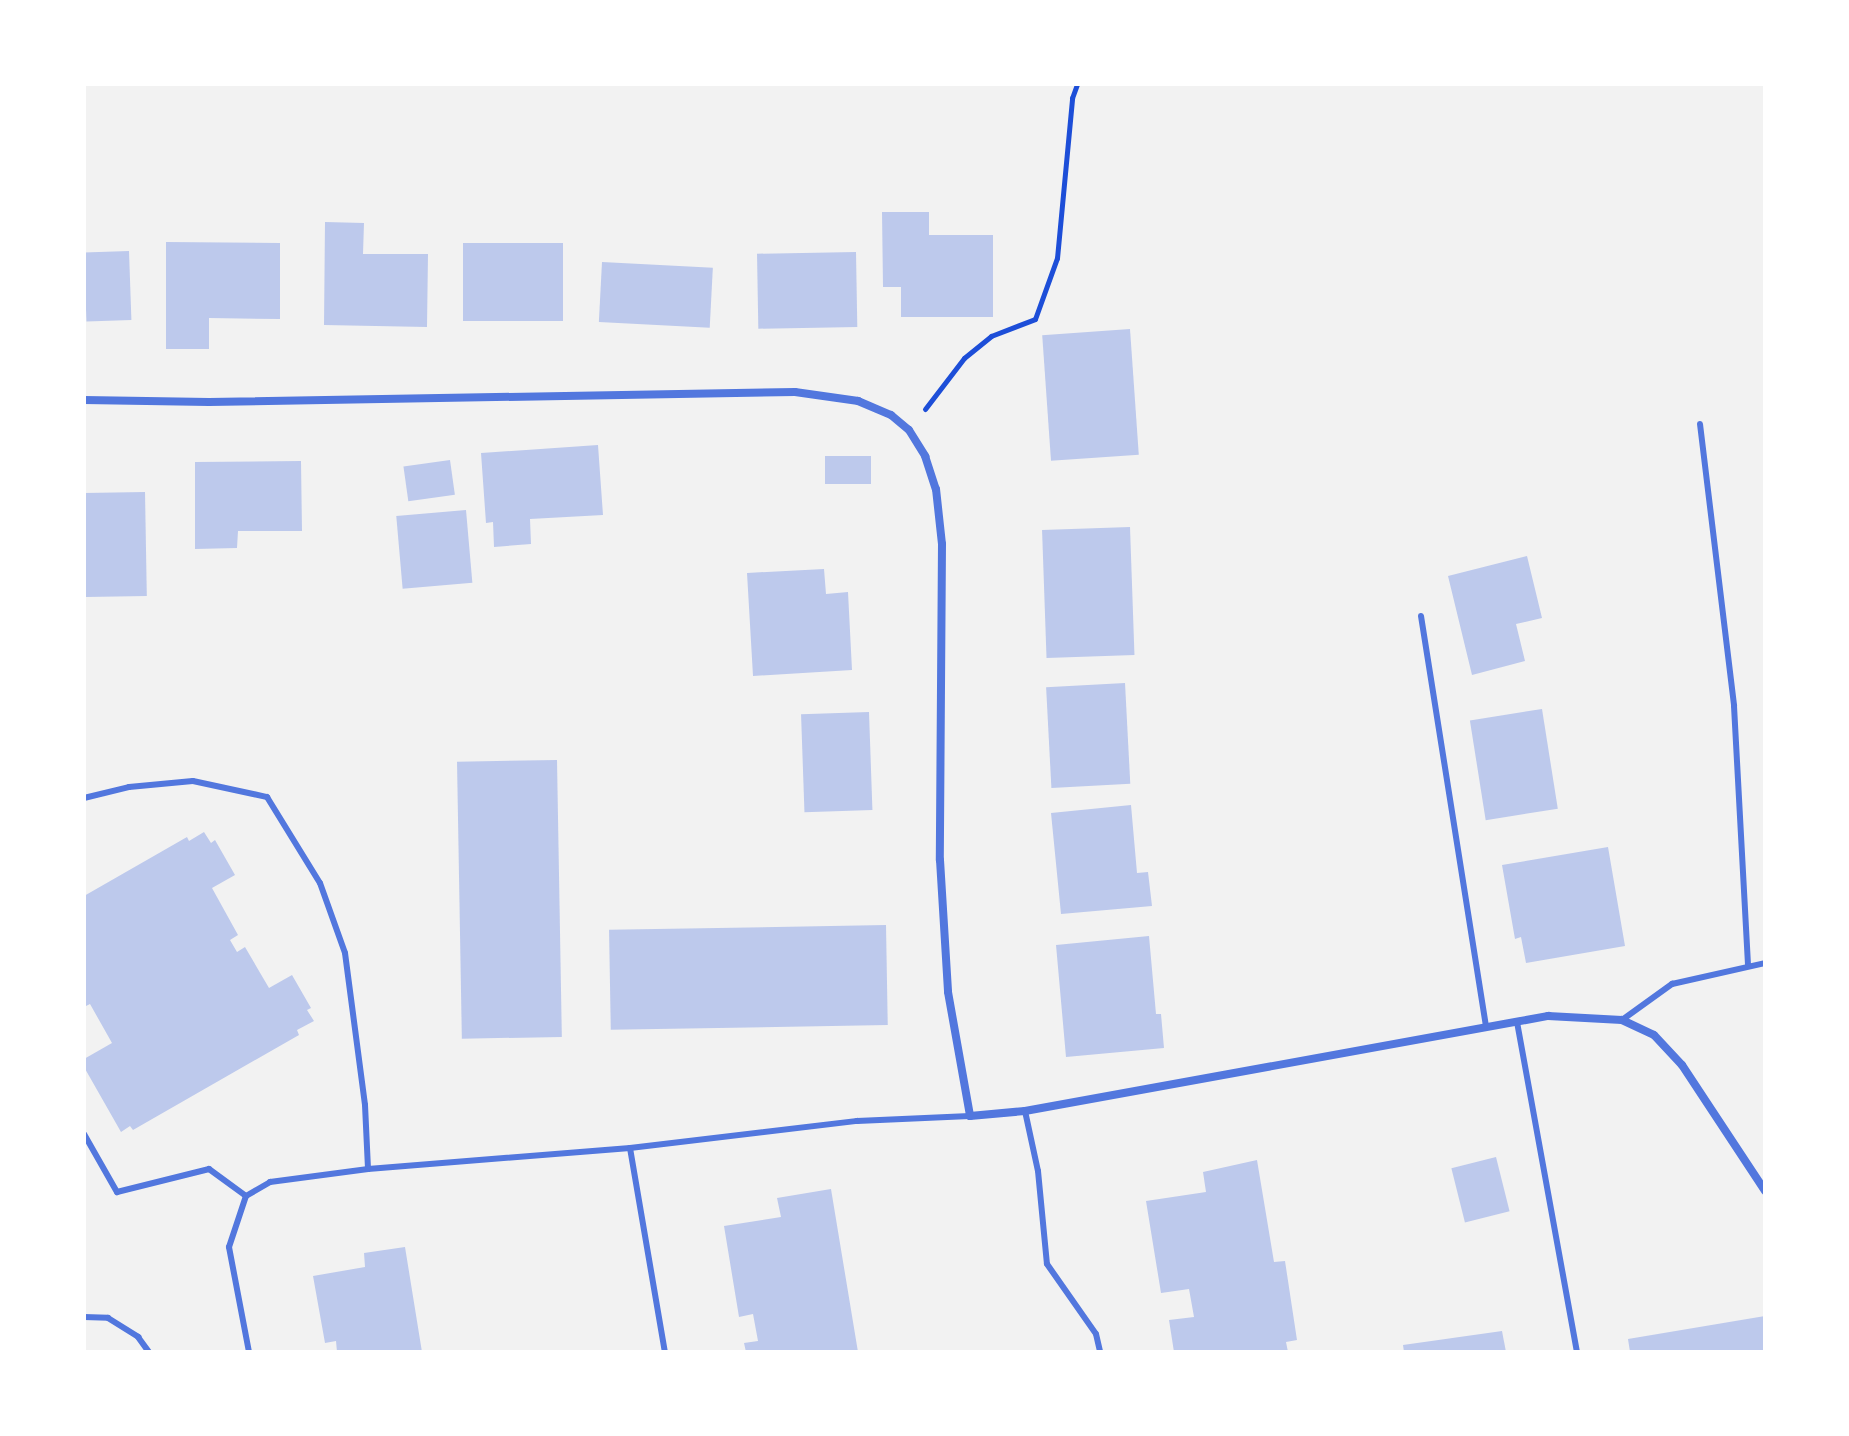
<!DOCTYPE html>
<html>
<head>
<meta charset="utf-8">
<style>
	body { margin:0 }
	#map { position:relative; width:1849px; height:1436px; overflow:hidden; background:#f2f2f2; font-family:"Open Sans",sans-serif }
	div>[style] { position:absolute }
	.building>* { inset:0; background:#bdc9ec; transform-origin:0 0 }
	.path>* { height:5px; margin:-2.5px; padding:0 2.5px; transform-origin:2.5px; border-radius:2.5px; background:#1d4ed8 }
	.service>* { height:6px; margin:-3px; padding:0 3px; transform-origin:3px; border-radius:3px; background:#5277de }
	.minor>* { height:8px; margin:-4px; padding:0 4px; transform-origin:4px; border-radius:4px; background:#5277de }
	span { translate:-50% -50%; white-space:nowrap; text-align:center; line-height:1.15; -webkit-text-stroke:6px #fff; paint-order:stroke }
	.frame { position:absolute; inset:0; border:86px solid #fff; pointer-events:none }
</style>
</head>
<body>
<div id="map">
	<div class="building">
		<div style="clip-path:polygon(882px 212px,929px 212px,929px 235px,993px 235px,993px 317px,901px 317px,901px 287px,883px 287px)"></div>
		<div style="clip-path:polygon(325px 222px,364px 223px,363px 254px,428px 254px,427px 327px,324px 325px)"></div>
		<div style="clip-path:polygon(166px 242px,280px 243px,280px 319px,209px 318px,209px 349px,166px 349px)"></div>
		<div style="left:463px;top:243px;width:100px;height:78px"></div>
		<div style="left:129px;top:251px;width:69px;height:45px;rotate:88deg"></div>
		<div style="left:856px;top:252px;width:75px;height:99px;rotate:89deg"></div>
		<div style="left:602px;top:262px;width:111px;height:60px;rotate:3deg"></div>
		<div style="left:1130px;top:329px;width:126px;height:88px;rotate:86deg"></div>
		<div style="clip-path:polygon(598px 445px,603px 515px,530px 519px,531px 544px,494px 547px,493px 522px,486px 523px,481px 453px)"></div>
		<div style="left:825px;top:456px;width:46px;height:28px"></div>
		<div style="left:450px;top:460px;width:35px;height:47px;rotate:82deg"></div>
		<div style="clip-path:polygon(301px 461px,302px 531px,238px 531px,237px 548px,195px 549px,195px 462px)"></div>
		<div style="left:145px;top:492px;width:104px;height:61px;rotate:89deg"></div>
		<div style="left:466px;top:510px;width:73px;height:70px;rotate:85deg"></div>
		<div style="left:1130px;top:527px;width:128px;height:88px;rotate:88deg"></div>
		<div style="clip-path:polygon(1527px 556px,1542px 618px,1516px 624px,1525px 661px,1472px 675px,1448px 576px)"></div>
		<div style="clip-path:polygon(824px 569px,826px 594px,848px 592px,852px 670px,753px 676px,747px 573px)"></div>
		<div style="left:1125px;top:683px;width:101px;height:79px;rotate:87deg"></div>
		<div style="left:1542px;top:709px;width:101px;height:73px;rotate:81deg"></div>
		<div style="left:869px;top:712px;width:98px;height:68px;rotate:88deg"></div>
		<div style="left:557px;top:760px;width:277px;height:100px;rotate:89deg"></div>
		<div style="clip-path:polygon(1131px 805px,1137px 873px,1148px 872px,1152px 906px,1061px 914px,1051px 813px)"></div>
		<div style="clip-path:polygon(204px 832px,211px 843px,215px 840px,235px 875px,212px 888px,238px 935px,230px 940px,237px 952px,245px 947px,269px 988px,292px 975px,311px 1008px,307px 1010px,314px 1021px,297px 1030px,299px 1035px,133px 1130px,130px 1126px,121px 1132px,84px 1067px,84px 1059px,112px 1043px,90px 1004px,84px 1007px,84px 896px,187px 837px,189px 841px)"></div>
		<div style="clip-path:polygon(1608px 847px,1625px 946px,1526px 963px,1521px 937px,1515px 939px,1502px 865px)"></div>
		<div style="left:886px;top:925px;width:100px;height:277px;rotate:89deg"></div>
		<div style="clip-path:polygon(1149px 936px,1156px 1014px,1161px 1014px,1164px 1048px,1066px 1057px,1056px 945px)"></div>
		<div style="left:1496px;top:1157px;width:56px;height:46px;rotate:76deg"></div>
		<div style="clip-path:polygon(1257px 1160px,1274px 1262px,1285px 1261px,1297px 1340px,1286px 1342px,1288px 1352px,1174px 1352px,1169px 1320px,1194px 1317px,1189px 1289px,1161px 1293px,1146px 1201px,1206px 1192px,1203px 1172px)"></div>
		<div style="clip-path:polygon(831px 1189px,858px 1352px,746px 1352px,744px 1343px,758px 1341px,753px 1314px,739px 1317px,724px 1226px,781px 1217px,777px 1198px)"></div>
		<div style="clip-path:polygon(405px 1247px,422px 1352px,337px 1352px,336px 1341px,325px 1343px,313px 1276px,365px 1267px,364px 1253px)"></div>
		<div style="clip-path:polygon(1765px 1316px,1765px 1352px,1630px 1352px,1628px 1339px)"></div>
		<div style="clip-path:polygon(1502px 1331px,1506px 1352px,1404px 1352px,1403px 1345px)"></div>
	</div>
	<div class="path">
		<div style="left:925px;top:409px;width:64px;rotate:-52.6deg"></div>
		<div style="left:964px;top:358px;width:35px;rotate:-39deg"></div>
		<div style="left:991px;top:336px;width:47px;rotate:-21.1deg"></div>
		<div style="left:1035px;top:319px;width:65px;rotate:-70.2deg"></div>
		<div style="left:1057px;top:258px;width:161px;rotate:-84.6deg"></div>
		<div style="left:1072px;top:98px;width:15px;rotate:-70deg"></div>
	</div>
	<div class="service">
		<div style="left:1700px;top:424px;width:284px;rotate:83.1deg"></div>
		<div style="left:1734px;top:706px;width:259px;rotate:86.9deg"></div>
		<div style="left:1421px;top:616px;width:416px;rotate:81deg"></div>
		<div style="left:84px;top:798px;width:46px;rotate:-13.7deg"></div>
		<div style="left:129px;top:787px;width:64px;rotate:-5.4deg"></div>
		<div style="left:193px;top:781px;width:76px;rotate:12.2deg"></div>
		<div style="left:267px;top:797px;width:101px;rotate:58.4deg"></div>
		<div style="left:320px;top:883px;width:74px;rotate:70.3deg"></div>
		<div style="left:345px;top:953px;width:153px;rotate:82.5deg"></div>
		<div style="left:365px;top:1105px;width:64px;rotate:87.3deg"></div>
		<div style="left:1622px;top:1020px;width:62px;rotate:-35.8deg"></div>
		<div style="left:1672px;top:984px;width:95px;rotate:-12.7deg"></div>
		<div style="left:1517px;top:1022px;width:335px;rotate:79.7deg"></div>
		<div style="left:1025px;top:1111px;width:61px;rotate:77.8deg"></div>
		<div style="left:1038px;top:1171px;width:93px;rotate:84.5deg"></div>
		<div style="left:1047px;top:1264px;width:85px;rotate:55deg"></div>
		<div style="left:1096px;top:1334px;width:18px;rotate:77deg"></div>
		<div style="left:84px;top:1134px;width:67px;rotate:60.4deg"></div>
		<div style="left:117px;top:1192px;width:95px;rotate:-14deg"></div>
		<div style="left:209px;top:1169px;width:46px;rotate:36.1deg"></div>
		<div style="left:630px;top:1148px;width:207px;rotate:80.3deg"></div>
		<div style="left:84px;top:1317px;width:24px;rotate:2deg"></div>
		<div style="left:108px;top:1318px;width:36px;rotate:32deg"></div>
		<div style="left:138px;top:1337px;width:19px;rotate:54deg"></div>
		<div style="left:249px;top:1352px;width:107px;rotate:-100.8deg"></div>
		<div style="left:229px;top:1247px;width:54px;rotate:-71.6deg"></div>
		<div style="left:246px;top:1196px;width:28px;rotate:-30deg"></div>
		<div style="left:270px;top:1182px;width:99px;rotate:-7.6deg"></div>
		<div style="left:368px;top:1169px;width:263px;rotate:-4.6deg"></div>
		<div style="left:630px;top:1148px;width:229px;rotate:-6.8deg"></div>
		<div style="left:857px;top:1121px;width:113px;rotate:-2.5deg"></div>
	</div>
	<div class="minor">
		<div style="left:84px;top:400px;width:125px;rotate:0.9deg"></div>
		<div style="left:209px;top:402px;width:586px;rotate:-0.98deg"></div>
		<div style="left:795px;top:392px;width:64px;rotate:8.1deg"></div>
		<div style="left:858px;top:401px;width:36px;rotate:23deg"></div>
		<div style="left:891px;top:415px;width:23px;rotate:40deg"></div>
		<div style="left:909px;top:430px;width:31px;rotate:58deg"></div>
		<div style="left:925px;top:456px;width:35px;rotate:72deg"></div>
		<div style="left:936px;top:489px;width:55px;rotate:83.8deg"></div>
		<div style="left:942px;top:544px;width:316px;rotate:90.4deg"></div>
		<div style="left:940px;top:860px;width:132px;rotate:86.5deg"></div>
		<div style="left:948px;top:992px;width:126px;rotate:79.9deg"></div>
		<div style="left:970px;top:1116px;width:55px;rotate:-5.2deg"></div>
		<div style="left:1025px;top:1111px;width:532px;rotate:-10.3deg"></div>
		<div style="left:1548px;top:1016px;width:74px;rotate:3.1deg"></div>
		<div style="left:1622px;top:1020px;width:35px;rotate:25deg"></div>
		<div style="left:1654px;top:1035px;width:41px;rotate:47deg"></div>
		<div style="left:1682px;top:1065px;width:151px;rotate:56.6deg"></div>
	</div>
	<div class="frame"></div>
</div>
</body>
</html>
